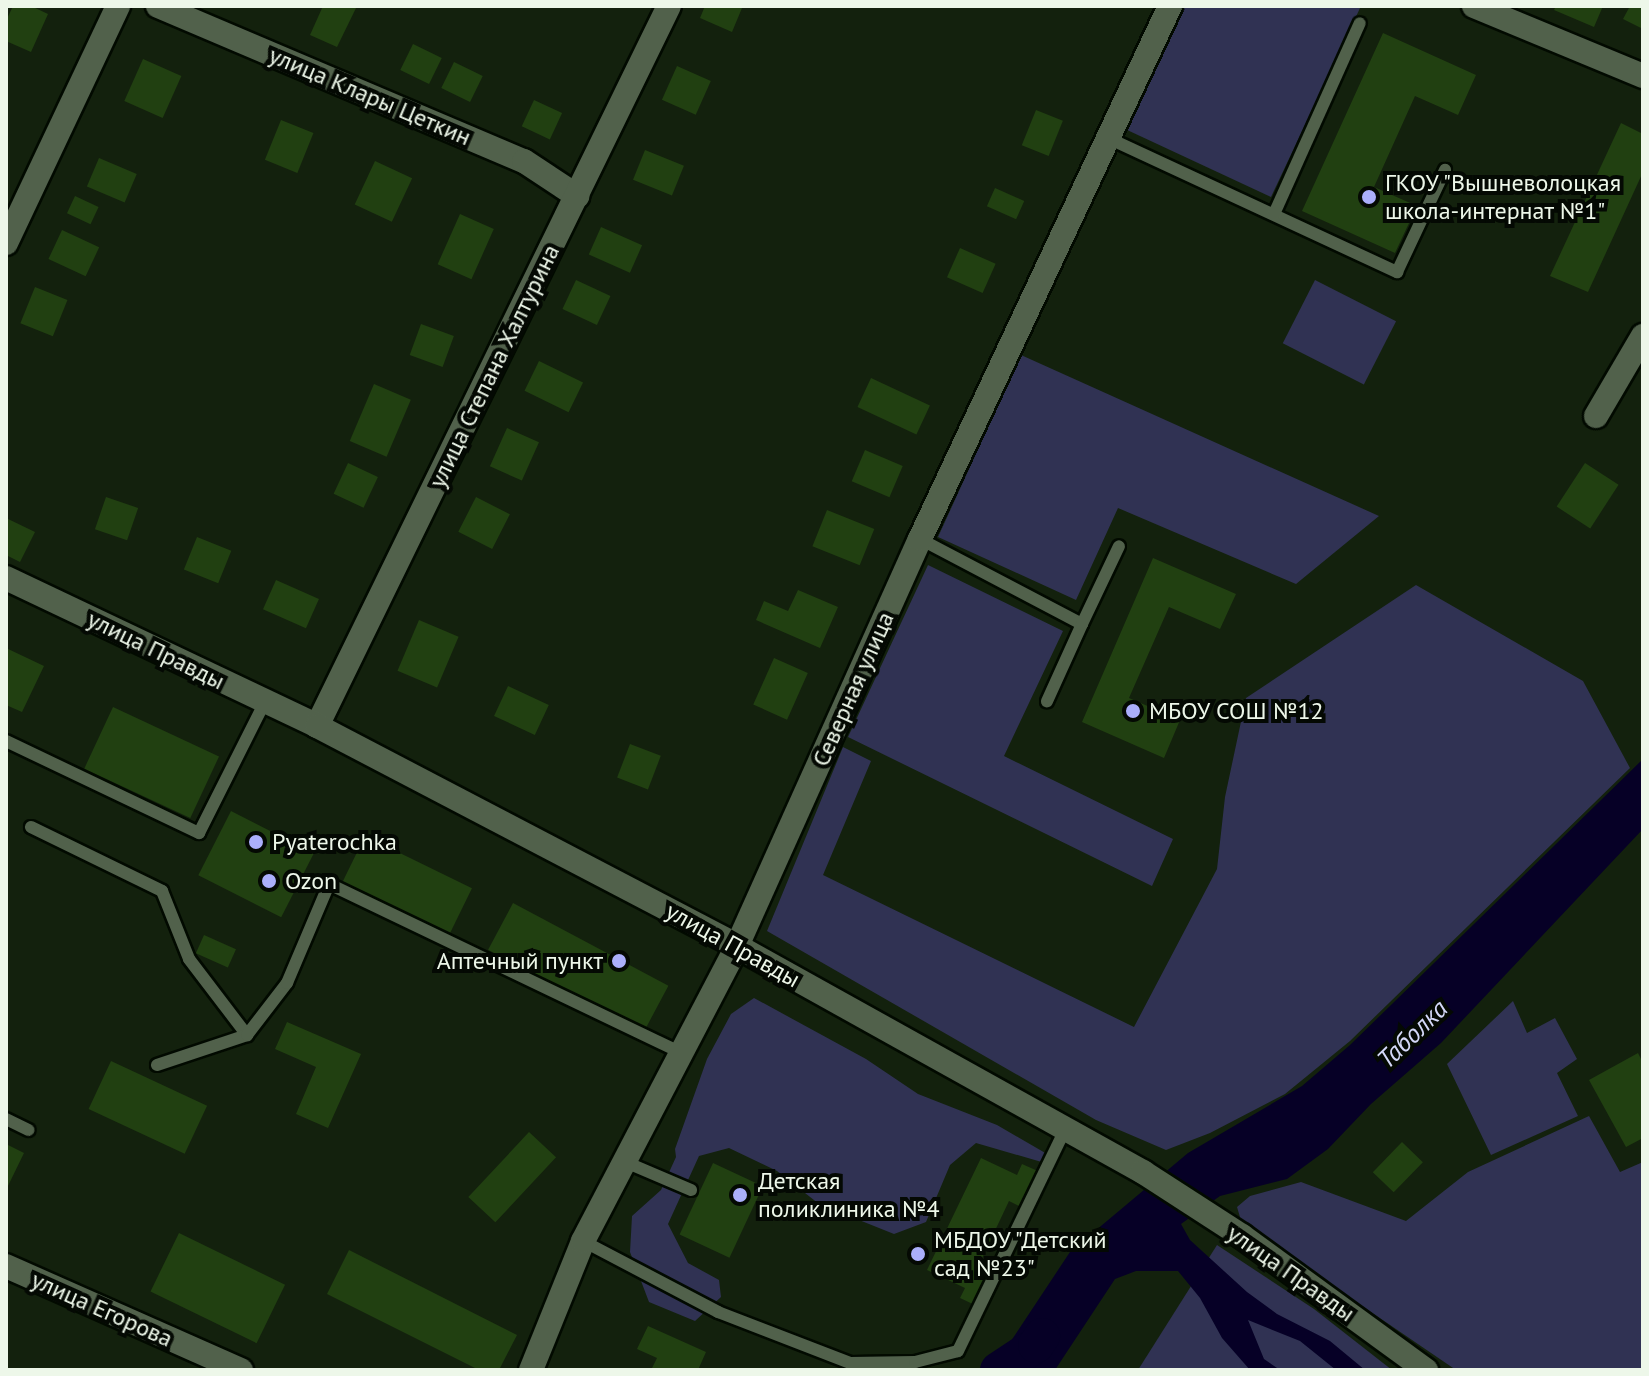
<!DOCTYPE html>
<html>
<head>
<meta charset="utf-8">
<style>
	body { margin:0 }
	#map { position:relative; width:1649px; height:1376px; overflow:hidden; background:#13210d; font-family:"PT Sans",sans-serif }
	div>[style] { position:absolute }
	.green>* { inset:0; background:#303253; transform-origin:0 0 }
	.water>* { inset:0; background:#060026 }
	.river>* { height:36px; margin:-18px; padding:0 18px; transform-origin:18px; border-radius:18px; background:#060026 }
	.building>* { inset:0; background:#214011; transform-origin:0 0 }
	.roads { filter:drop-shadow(2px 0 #020a00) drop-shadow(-2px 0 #020a00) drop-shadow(0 2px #020a00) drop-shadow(0 -2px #020a00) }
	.lane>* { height:12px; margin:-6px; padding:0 6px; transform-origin:6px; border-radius:6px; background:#51614b }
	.street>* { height:24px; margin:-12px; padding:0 12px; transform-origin:12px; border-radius:12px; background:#51614b }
	.secondary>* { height:24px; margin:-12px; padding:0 12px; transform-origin:12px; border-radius:12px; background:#51614b }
	.dots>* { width:22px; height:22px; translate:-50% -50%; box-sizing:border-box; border:4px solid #040903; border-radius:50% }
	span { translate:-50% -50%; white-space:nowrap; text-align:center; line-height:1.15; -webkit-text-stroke:8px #040903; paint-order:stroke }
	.street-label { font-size:24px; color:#edf7e9 }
	.poi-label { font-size:24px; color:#edf7e9 }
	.left { translate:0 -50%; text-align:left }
	.right { translate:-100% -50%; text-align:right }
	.water-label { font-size:26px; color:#d4d8f8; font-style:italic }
	.frame { position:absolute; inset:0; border:8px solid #edf7e9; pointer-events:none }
</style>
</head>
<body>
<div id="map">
	<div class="green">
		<div style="clip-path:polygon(1184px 6px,1361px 6px,1271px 197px,1125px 129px)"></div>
		<div style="left:1315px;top:280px;width:91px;height:71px;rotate:27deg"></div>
		<div style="clip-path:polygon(1021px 355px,1379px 516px,1296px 584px,1118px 508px,1076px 600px,938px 537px)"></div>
		<div style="clip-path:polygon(928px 565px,1063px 631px,1004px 756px,1173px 839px,1152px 886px,848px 737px)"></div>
		<div style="clip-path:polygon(1416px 585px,1583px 681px,1630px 768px,1350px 1041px,1285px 1094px,1210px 1133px,1166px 1150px,1096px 1120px,767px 931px,843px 747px,871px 761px,823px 875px,1134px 1027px,1217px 869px,1225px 797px,1246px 698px)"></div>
		<div style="clip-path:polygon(754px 998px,866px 1059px,918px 1094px,997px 1125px,1047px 1154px,1045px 1163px,976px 1143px,950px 1165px,926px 1222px,894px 1234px,819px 1204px,777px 1171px,729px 1148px,699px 1156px,668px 1224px,688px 1263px,719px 1280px,721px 1297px,695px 1321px,649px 1302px,630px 1252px,632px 1216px,661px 1190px,676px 1157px,675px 1149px,707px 1059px,731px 1014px)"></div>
		<div style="clip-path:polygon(1513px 1001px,1527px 1033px,1555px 1018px,1577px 1059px,1557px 1073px,1578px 1116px,1491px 1155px,1447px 1064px)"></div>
		<div style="clip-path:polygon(1589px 1116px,1620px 1172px,1643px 1162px,1643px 1370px,1456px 1370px,1242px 1224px,1237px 1207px,1250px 1196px,1301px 1182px,1406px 1221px,1468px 1172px)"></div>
		<div style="clip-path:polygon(1217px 1245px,1314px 1309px,1392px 1370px,1138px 1370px)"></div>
	</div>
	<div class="water">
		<div style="clip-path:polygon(1643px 759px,1643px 829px,1441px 1043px,1371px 1104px,1328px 1149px,1287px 1179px,1220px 1196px,1181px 1224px,1190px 1240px,1247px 1292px,1277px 1314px,1330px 1341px,1365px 1370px,1336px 1370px,1300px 1341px,1248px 1320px,1264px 1359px,1280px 1370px,1250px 1370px,1222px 1338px,1200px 1298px,1178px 1271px,1136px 1271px,1115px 1279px,1055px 1370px,1007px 1370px,1001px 1356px,1070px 1252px,1188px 1153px,1302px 1086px,1350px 1045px)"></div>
	</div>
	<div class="river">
		<div style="left:998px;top:1370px;width:45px;rotate:-33.3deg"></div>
		<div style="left:1036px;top:1345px;width:11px;rotate:-56deg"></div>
	</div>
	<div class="building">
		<div style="clip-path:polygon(13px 6px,31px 6px,48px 14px,31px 52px,6px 41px,6px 21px)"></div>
		<div style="clip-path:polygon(323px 6px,357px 6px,337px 47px,310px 35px)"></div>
		<div style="clip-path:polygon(705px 6px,742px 8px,732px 32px,700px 18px)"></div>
		<div style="clip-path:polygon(1556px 6px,1603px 6px,1594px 27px,1554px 10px)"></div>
		<div style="clip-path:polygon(1630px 6px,1643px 6px,1643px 29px,1623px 19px)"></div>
		<div style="clip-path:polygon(1383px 33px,1476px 75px,1458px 115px,1415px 96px,1374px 187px,1417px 206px,1395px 253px,1302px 211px)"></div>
		<div style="left:413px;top:44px;width:32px;height:29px;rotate:26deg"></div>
		<div style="left:143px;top:59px;width:42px;height:46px;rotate:24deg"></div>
		<div style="left:454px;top:62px;width:32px;height:29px;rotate:26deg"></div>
		<div style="left:677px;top:66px;width:37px;height:37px;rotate:24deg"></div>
		<div style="left:534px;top:100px;width:31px;height:29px;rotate:25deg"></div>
		<div style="left:1036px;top:110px;width:29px;height:38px;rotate:22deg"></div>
		<div style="left:281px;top:120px;width:35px;height:43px;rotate:22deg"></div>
		<div style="clip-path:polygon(1621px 123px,1643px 134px,1643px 172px,1588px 292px,1550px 276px)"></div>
		<div style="left:645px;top:150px;width:42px;height:32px;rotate:22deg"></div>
		<div style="left:99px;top:158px;width:41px;height:31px;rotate:23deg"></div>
		<div style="left:375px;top:161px;width:41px;height:48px;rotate:25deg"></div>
		<div style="left:995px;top:188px;width:32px;height:20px;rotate:24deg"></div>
		<div style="left:75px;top:196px;width:26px;height:19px;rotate:25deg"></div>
		<div style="left:460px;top:214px;width:37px;height:55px;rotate:24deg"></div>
		<div style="left:601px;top:227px;width:45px;height:30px;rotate:24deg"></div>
		<div style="left:62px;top:230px;width:41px;height:32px;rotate:25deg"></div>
		<div style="left:960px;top:248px;width:39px;height:32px;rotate:24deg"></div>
		<div style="left:576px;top:280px;width:38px;height:32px;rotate:25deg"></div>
		<div style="left:35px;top:287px;width:35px;height:39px;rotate:22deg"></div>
		<div style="left:421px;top:324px;width:35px;height:33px;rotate:20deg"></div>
		<div style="left:539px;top:361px;width:49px;height:33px;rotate:26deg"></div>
		<div style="left:871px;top:378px;width:65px;height:32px;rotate:25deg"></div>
		<div style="left:374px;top:384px;width:40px;height:62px;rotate:23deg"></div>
		<div style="left:507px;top:428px;width:35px;height:42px;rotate:24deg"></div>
		<div style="left:865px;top:450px;width:41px;height:34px;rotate:23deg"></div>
		<div style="left:348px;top:463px;width:33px;height:34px;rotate:25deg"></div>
		<div style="left:1585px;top:463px;width:40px;height:52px;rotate:33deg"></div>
		<div style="left:106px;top:497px;width:34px;height:34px;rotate:19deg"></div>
		<div style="left:476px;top:497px;width:38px;height:39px;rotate:27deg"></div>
		<div style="left:827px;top:510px;width:51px;height:39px;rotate:22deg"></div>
		<div style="clip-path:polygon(6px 518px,35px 532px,20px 562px,6px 555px)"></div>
		<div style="left:197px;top:537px;width:37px;height:35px;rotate:22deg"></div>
		<div style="clip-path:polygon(1153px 558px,1236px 594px,1220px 629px,1169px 607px,1129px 698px,1180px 720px,1164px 758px,1082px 722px)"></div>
		<div style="left:276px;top:580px;width:47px;height:32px;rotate:24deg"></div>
		<div style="clip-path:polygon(798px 590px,838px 607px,820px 648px,756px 620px,764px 601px,788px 611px)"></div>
		<div style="left:419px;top:620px;width:43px;height:55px;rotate:23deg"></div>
		<div style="clip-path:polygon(6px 648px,44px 666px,22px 712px,6px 705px)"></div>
		<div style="left:774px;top:658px;width:37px;height:51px;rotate:24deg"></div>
		<div style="left:508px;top:686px;width:45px;height:33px;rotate:25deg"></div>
		<div style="left:113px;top:707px;width:117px;height:68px;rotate:25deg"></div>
		<div style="left:630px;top:744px;width:33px;height:36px;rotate:21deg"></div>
		<div style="left:231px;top:811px;width:93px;height:72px;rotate:27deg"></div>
		<div style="left:365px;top:836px;width:119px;height:51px;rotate:26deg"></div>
		<div style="left:513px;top:903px;width:176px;height:53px;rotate:28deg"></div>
		<div style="left:204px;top:935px;width:35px;height:20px;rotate:24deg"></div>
		<div style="clip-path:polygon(287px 1022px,361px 1054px,328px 1128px,296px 1114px,316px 1067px,275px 1049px)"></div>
		<div style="clip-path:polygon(1638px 1053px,1643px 1063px,1643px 1138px,1626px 1147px,1589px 1080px)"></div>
		<div style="left:111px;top:1061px;width:106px;height:53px;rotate:25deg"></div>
		<div style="left:529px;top:1132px;width:37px;height:89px;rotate:43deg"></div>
		<div style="left:1402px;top:1142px;width:29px;height:42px;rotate:44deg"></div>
		<div style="clip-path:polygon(6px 1144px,24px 1153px,6px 1190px)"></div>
		<div style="clip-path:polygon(981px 1158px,1017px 1175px,1022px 1164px,1040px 1172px,1023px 1208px,1009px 1201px,974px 1275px,989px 1282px,977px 1306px,960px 1298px,965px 1288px,927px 1270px)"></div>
		<div style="left:713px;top:1163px;width:55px;height:79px;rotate:25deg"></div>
		<div style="left:179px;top:1233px;width:118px;height:65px;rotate:26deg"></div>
		<div style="clip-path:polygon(349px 1250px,517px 1335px,499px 1370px,479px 1370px,327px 1294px)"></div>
		<div style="clip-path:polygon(648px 1326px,706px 1352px,698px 1370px,651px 1370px,657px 1358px,637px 1349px)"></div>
	</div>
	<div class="roads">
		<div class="lane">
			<div style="left:1108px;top:138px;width:319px;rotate:24.9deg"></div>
			<div style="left:1397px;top:272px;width:113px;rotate:-64.8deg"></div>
			<div style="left:1274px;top:214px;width:209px;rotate:-65.8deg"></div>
			<div style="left:920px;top:539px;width:183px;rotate:27.7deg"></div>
			<div style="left:1082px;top:624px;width:85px;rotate:114.4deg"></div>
			<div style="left:1082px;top:624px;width:86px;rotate:-64.6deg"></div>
			<div style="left:6px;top:741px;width:214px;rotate:25.5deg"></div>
			<div style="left:199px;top:833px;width:147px;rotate:-63.3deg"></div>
			<div style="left:31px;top:827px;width:146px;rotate:26deg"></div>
			<div style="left:162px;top:891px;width:73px;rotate:68.3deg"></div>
			<div style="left:189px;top:959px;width:96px;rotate:52.7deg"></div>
			<div style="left:157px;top:1065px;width:95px;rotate:-18.4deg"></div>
			<div style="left:247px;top:1035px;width:66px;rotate:-52.4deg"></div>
			<div style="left:287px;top:983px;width:108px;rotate:-67deg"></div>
			<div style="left:329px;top:884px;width:388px;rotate:25.6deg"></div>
			<div style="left:6px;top:1119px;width:25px;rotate:26deg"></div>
			<div style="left:623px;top:1161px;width:74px;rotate:23.1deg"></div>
			<div style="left:583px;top:1241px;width:153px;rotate:27.7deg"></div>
			<div style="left:718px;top:1312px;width:142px;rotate:21.1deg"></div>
			<div style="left:850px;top:1363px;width:65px;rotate:-0.9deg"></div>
			<div style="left:915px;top:1362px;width:44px;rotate:-14.3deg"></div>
			<div style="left:958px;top:1351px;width:246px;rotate:-64.2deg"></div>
		</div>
		<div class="street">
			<div style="left:158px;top:6px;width:397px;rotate:23deg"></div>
			<div style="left:524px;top:161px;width:64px;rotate:33.4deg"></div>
			<div style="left:1474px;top:6px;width:183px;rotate:22.5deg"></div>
			<div style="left:6px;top:243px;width:262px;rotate:-64.7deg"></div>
			<div style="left:1596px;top:416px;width:93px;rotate:-59.6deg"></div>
			<div style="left:317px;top:726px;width:801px;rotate:-63.95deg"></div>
			<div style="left:6px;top:1266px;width:257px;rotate:23.9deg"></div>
			<div style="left:531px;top:1370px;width:139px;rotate:-68deg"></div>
			<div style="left:583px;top:1241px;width:333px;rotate:-62.4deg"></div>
			<div style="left:737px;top:946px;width:446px;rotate:-65.8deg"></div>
			<div style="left:920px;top:539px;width:589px;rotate:-64.87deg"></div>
		</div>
		<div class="secondary">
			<div style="left:6px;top:578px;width:344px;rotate:25.4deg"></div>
			<div style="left:317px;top:726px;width:474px;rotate:27.6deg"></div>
			<div style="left:737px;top:946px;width:465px;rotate:29.1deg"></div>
			<div style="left:1143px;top:1172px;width:118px;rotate:32.9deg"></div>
			<div style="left:1242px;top:1236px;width:228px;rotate:36.1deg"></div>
		</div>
	</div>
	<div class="dots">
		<div style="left:1369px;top:197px;background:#abaffb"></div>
		<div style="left:1133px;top:711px;background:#abaffb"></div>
		<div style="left:256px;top:842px;background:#abaffb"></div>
		<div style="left:269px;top:881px;background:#abaffb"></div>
		<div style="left:619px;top:961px;background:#abaffb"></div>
		<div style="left:740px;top:1195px;background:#abaffb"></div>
		<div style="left:918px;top:1254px;background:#abaffb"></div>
	</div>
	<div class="street-label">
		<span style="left:370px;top:96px;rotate:23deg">улица Клары Цеткин</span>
		<span style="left:494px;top:366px;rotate:-64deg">улица Степана Халтурина</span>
		<span style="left:156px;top:650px;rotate:26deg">улица Правды</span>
		<span style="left:853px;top:689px;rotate:-66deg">Северная улица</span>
		<span style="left:733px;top:945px;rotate:29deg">улица Правды</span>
		<span style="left:1291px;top:1273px;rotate:35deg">улица Правды</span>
		<span style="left:102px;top:1309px;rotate:24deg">улица Егорова</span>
	</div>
	<div class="poi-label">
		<span class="left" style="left:1385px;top:197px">ГКОУ "Вышневолоцкая<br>школа-интернат №1"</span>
		<span class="left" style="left:1149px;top:711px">МБОУ СОШ №12</span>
		<span class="left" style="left:272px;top:842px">Pyaterochka</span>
		<span class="left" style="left:285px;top:881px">Ozon</span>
		<span class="right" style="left:603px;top:961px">Аптечный пункт</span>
		<span class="left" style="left:758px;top:1195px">Детская<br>поликлиника №4</span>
		<span class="left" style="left:934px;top:1254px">МБДОУ "Детский<br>сад №23"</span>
	</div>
	<div class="water-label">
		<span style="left:1412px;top:1034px;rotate:-44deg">Таболка</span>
	</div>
	<div class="frame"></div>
</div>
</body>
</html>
